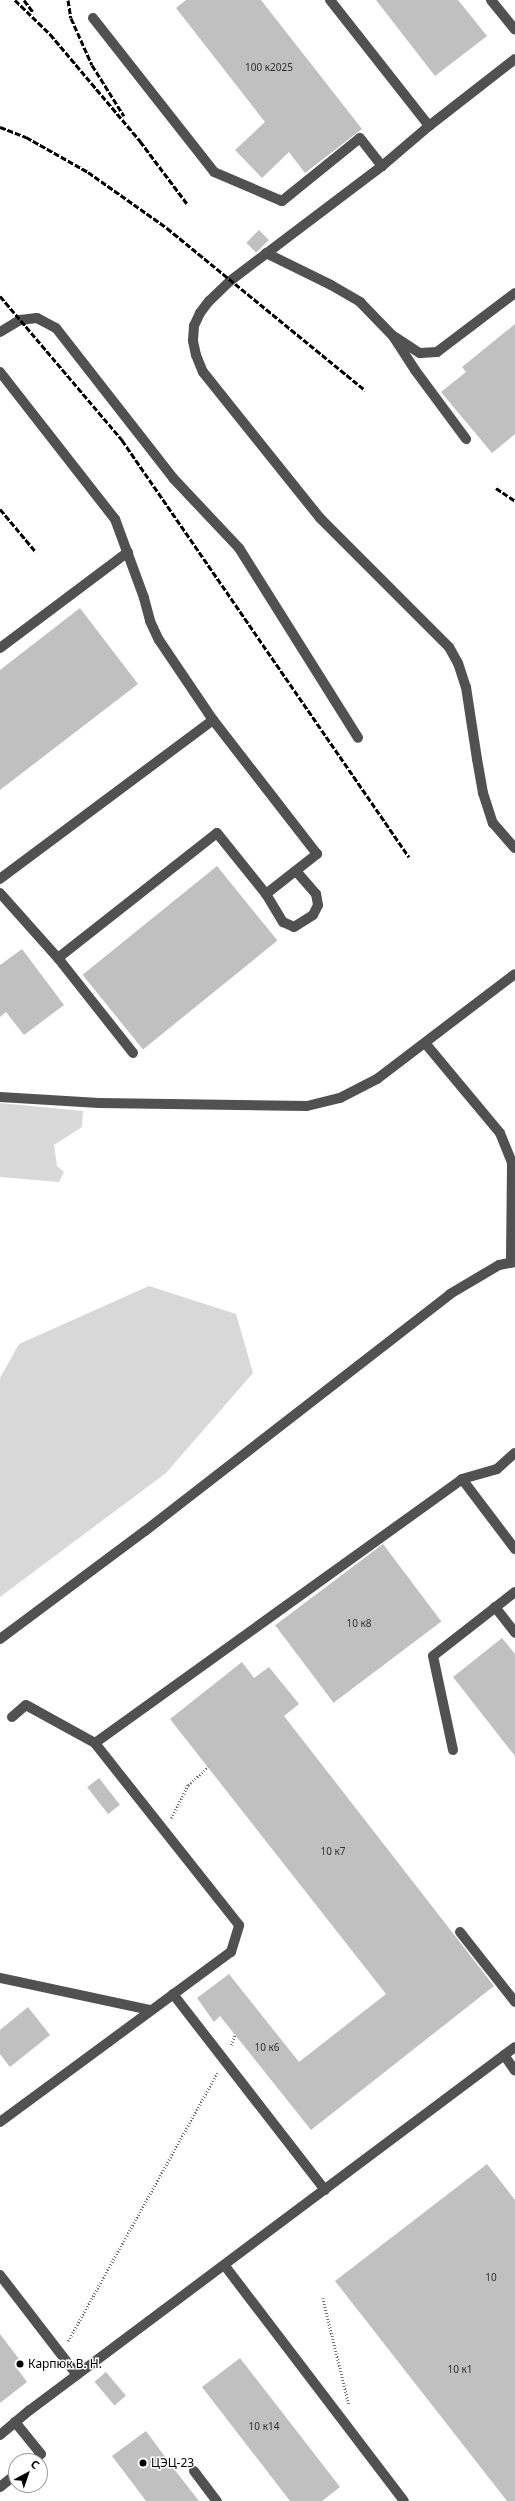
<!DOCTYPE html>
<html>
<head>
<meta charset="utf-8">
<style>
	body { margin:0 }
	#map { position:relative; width:515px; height:2501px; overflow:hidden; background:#fff; font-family:"Noto Sans",sans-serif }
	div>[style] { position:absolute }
	.green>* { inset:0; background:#d8d8d8 }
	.building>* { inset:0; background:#c0c0c0; transform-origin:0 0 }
	.path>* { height:2.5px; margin-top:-1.25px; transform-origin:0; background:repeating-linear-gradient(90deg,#737373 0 1px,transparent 0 3px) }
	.minor>* { height:10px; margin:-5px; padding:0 5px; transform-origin:5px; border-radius:5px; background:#515151 }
	.rail>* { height:3px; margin-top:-1.5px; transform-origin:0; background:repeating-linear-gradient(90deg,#000 0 6px,transparent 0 8px) }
	.dots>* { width:11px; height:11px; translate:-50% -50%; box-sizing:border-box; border:2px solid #fff; border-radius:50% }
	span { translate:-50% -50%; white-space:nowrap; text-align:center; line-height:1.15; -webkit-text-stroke:3px #fff; paint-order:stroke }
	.number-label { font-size:10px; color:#303030 }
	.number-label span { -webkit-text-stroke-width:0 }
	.poi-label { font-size:12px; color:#000 }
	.left { translate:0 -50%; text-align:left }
	.north { position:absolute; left:8px; top:2453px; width:40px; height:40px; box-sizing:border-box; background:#fff; border:1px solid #999; border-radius:50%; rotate:40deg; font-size:11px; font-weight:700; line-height:16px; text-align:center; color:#000 }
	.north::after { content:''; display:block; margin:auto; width:14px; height:18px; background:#000; clip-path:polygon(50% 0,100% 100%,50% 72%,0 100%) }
</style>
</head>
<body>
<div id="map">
	<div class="green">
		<div style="clip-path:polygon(0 1103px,83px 1111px,82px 1127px,54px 1145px,57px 1166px,64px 1172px,59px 1182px,0 1177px)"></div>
		<div style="clip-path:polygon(149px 1286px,236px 1314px,253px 1373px,166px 1473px,0 1597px,0 1378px,19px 1344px)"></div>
	</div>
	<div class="building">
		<div style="clip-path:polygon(186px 0,261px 0,362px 129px,305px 173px,289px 152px,262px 178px,235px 150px,265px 122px,176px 8px)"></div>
		<div style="clip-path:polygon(376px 0,458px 0,487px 36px,435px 76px)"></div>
		<div style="left:259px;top:230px;width:14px;height:18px;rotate:45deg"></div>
		<div style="clip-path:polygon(515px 324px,515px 434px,492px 453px,441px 392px,466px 372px,462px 367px)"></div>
		<div style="clip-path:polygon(80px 608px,138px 684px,0 790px,0 670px)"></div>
		<div style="left:217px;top:866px;width:96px;height:173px;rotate:51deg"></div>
		<div style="clip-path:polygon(22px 949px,64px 1005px,24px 1035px,6px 1012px,0 1017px,0 965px)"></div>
		<div style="left:383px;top:1544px;width:97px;height:135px;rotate:53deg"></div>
		<div style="clip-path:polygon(502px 1638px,515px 1654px,515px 1756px,453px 1677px)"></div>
		<div style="clip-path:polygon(242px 1662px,254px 1678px,269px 1667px,299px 1704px,284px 1716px,494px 1986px,311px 2130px,220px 2016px,214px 2022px,197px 1998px,229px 1974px,299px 2062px,386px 1994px,170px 1719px)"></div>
		<div style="left:99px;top:1778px;width:34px;height:15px;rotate:52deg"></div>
		<div style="clip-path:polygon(28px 2007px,50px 2035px,10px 2067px,0 2054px,0 2030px)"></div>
		<div style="clip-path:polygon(487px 2164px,515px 2200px,515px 2501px,507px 2501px,335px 2281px)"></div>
		<div style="clip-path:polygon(0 2334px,22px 2363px,16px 2367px,27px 2382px,0 2403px)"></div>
		<div style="clip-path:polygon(240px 2358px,340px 2487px,322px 2501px,290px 2501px,202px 2387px)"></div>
		<div style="left:106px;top:2372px;width:31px;height:15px;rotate:50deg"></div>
		<div style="clip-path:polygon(146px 2431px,174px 2469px,199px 2501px,146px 2501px,112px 2456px)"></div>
	</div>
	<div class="path">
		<div style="left:171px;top:1818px;width:37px;rotate:-63deg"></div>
		<div style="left:188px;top:1785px;width:27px;rotate:-42deg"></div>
		<div style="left:231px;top:2045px;width:11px;rotate:-68deg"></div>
		<div style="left:323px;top:2298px;width:110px;rotate:76.3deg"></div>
		<div style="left:68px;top:2341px;width:307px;rotate:-60.9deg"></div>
	</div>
	<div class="minor">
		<div style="left:330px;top:0;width:160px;rotate:51.8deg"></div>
		<div style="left:429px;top:126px;width:62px;rotate:139.6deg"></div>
		<div style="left:382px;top:166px;width:191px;rotate:142.9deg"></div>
		<div style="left:230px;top:281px;width:29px;rotate:136deg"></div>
		<div style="left:209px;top:301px;width:15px;rotate:127deg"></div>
		<div style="left:200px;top:313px;width:14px;rotate:115deg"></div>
		<div style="left:194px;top:326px;width:15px;rotate:94deg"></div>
		<div style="left:193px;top:341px;width:14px;rotate:78deg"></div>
		<div style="left:196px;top:355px;width:18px;rotate:68deg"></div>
		<div style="left:203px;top:372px;width:187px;rotate:51.3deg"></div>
		<div style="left:320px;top:518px;width:182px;rotate:45deg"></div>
		<div style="left:449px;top:647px;width:18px;rotate:61deg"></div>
		<div style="left:458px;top:663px;width:25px;rotate:72deg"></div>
		<div style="left:466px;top:687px;width:73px;rotate:81.3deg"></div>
		<div style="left:477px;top:759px;width:35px;rotate:80deg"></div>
		<div style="left:483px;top:793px;width:32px;rotate:72deg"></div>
		<div style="left:493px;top:823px;width:33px;rotate:49deg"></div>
		<div style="left:491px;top:0;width:38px;rotate:51deg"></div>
		<div style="left:93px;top:18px;width:196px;rotate:51.8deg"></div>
		<div style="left:214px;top:172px;width:74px;rotate:23.1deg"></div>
		<div style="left:282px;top:201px;width:100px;rotate:-38.9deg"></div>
		<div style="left:360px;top:138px;width:36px;rotate:52deg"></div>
		<div style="left:429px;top:126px;width:109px;rotate:-37.9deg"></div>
		<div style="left:266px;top:253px;width:72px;rotate:26.2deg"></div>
		<div style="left:331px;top:285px;width:34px;rotate:30deg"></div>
		<div style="left:360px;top:302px;width:47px;rotate:45.9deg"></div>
		<div style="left:393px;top:336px;width:40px;rotate:57.1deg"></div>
		<div style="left:415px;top:370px;width:86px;rotate:53.5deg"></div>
		<div style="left:0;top:332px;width:23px;rotate:-31deg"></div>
		<div style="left:20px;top:320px;width:17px;rotate:-7deg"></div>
		<div style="left:37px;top:318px;width:21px;rotate:28deg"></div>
		<div style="left:56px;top:328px;width:190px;rotate:52deg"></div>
		<div style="left:173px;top:478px;width:96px;rotate:46.7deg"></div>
		<div style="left:239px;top:548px;width:224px;rotate:57.9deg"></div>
		<div style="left:395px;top:337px;width:30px;rotate:33deg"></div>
		<div style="left:420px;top:353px;width:17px;rotate:-3deg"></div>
		<div style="left:437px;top:352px;width:98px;rotate:-37.1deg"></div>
		<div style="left:0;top:372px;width:187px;rotate:52deg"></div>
		<div style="left:115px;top:519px;width:84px;rotate:69.8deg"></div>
		<div style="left:144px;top:598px;width:24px;rotate:75deg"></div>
		<div style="left:150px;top:621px;width:21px;rotate:65deg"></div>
		<div style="left:159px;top:640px;width:97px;rotate:56deg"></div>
		<div style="left:213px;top:720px;width:266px;rotate:143.3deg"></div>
		<div style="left:0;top:648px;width:160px;rotate:-36.9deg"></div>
		<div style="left:0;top:893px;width:87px;rotate:48.3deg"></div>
		<div style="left:58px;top:958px;width:121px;rotate:51.7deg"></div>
		<div style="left:266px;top:894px;width:33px;rotate:59deg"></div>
		<div style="left:283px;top:922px;width:12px;rotate:24deg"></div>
		<div style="left:294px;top:927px;width:22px;rotate:-32deg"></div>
		<div style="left:313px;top:915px;width:11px;rotate:-63deg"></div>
		<div style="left:318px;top:905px;width:11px;rotate:-100deg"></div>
		<div style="left:316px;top:894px;width:30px;rotate:-131deg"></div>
		<div style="left:58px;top:958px;width:202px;rotate:-38.2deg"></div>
		<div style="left:217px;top:833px;width:78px;rotate:51.2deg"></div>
		<div style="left:266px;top:894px;width:65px;rotate:-38.1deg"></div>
		<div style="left:317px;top:854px;width:170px;rotate:-127.8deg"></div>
		<div style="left:425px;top:1043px;width:117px;rotate:50.2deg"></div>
		<div style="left:500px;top:1133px;width:32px;rotate:68deg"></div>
		<div style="left:512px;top:1163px;width:100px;rotate:90.6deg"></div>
		<div style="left:0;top:1097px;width:99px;rotate:3.5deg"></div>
		<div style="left:99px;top:1103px;width:208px;rotate:0.8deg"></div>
		<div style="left:307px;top:1106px;width:34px;rotate:-14deg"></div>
		<div style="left:340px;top:1098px;width:42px;rotate:-27.2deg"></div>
		<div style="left:377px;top:1079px;width:173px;rotate:-37.3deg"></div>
		<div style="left:462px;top:1479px;width:36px;rotate:-16deg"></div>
		<div style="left:497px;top:1469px;width:24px;rotate:-42deg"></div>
		<div style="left:495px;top:1607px;width:33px;rotate:52deg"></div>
		<div style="left:0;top:1639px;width:181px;rotate:-36.7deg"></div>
		<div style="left:145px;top:1531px;width:386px;rotate:-37.8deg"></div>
		<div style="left:450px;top:1294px;width:57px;rotate:-30.6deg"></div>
		<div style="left:499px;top:1265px;width:16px;rotate:-11deg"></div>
		<div style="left:12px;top:1717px;width:18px;rotate:-41deg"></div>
		<div style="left:26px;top:1705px;width:79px;rotate:28.8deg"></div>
		<div style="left:453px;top:1750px;width:96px;rotate:-102deg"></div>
		<div style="left:433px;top:1656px;width:104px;rotate:-38deg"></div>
		<div style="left:460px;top:1932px;width:89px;rotate:51.8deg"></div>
		<div style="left:0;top:1978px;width:154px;rotate:12deg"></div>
		<div style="left:173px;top:1994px;width:248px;rotate:52.2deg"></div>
		<div style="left:504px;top:2055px;width:19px;rotate:55deg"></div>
		<div style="left:0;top:2122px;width:287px;rotate:-36.4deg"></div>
		<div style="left:231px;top:1952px;width:28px;rotate:-73deg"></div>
		<div style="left:239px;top:1925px;width:232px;rotate:-128.4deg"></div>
		<div style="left:95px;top:1743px;width:452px;rotate:-35.7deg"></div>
		<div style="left:462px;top:1479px;width:88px;rotate:52.9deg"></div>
		<div style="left:225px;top:2266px;width:295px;rotate:52.7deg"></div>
		<div style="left:0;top:2275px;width:126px;rotate:52.4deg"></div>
		<div style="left:15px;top:2422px;width:41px;rotate:50.9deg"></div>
		<div style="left:41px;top:2454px;width:11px;rotate:139deg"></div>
		<div style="left:0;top:2435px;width:39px;rotate:-40deg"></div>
		<div style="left:30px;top:2410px;width:606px;rotate:-36.81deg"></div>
		<div style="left:194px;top:2471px;width:38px;rotate:53deg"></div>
		<div style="left:0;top:2487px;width:21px;rotate:-39deg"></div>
	</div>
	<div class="rail">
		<div style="left:15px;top:0;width:49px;rotate:44.2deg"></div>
		<div style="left:50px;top:34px;width:140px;rotate:49.9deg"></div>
		<div style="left:140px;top:141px;width:80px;rotate:53.1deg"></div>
		<div style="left:24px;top:0;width:15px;rotate:53deg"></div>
		<div style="left:68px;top:0;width:18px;rotate:81deg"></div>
		<div style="left:71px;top:18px;width:51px;rotate:65.9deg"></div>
		<div style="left:92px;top:65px;width:60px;rotate:57.9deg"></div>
		<div style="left:0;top:127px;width:28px;rotate:21deg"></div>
		<div style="left:26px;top:137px;width:71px;rotate:29.4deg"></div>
		<div style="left:88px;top:172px;width:97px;rotate:35.3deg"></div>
		<div style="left:167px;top:228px;width:256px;rotate:39.3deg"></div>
		<div style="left:0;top:296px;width:189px;rotate:49.7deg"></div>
		<div style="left:122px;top:440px;width:506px;rotate:55.46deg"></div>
		<div style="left:496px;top:488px;width:23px;rotate:34deg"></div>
		<div style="left:0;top:509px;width:56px;rotate:50.1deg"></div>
	</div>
	<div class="dots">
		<div style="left:20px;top:2364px;background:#000"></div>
		<div style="left:143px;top:2463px;background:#000"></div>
	</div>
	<div class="number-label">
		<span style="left:269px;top:68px">100 к2025</span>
		<span style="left:359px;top:1624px">10 к8</span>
		<span style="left:333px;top:1852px">10 к7</span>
		<span style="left:267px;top:2048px">10 к6</span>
		<span style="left:491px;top:2278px">10</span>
		<span style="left:460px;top:2370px">10 к1</span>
		<span style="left:264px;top:2427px">10 к14</span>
	</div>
	<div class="poi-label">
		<span class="left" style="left:28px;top:2364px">Карпюк В. Н.</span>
		<span class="left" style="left:151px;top:2463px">ЦЭЦ-23</span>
	</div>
	<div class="north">С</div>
</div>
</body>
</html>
